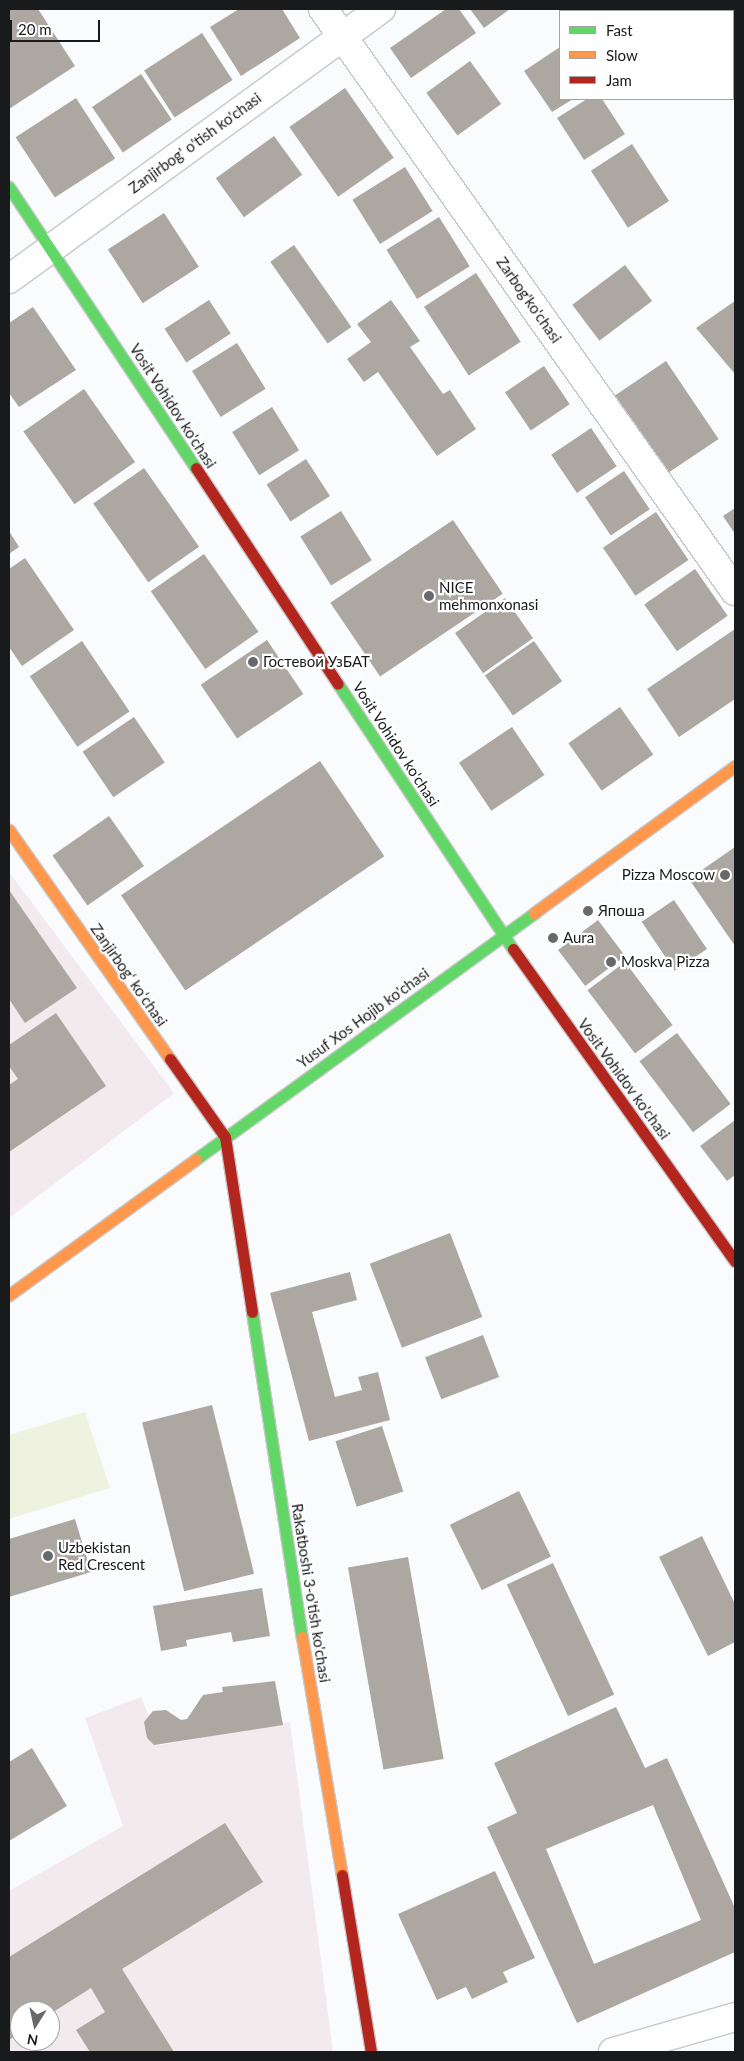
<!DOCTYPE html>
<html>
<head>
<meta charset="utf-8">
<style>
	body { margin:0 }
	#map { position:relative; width:744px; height:2061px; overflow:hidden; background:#f9fbfd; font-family:Lato,sans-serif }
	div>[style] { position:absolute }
	.education>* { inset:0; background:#f2eaed }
	.green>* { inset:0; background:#eff2df }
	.building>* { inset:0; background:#aca7a0; transform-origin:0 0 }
	.roads { filter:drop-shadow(1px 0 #c7c8ca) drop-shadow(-1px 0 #c7c8ca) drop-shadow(0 1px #c7c8ca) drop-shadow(0 -1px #c7c8ca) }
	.street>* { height:28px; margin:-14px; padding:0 14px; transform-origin:14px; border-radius:14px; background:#fefeff }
	.fast>* { height:11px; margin:-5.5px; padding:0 5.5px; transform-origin:5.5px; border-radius:5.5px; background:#63d668 }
	.slow>* { height:11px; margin:-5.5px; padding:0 5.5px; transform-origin:5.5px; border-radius:5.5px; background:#ff974d }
	.jam>* { height:11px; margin:-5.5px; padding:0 5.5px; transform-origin:5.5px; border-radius:5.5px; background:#b3261e }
	.dots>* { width:14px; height:14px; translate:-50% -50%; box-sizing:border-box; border:2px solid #fff; border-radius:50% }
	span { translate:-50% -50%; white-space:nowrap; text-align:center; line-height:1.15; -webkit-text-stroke:4.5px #fff; paint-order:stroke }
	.street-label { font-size:15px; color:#191a1c }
	.poi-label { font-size:15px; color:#191a1c }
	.left { translate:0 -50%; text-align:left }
	.right { translate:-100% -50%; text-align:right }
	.frame { position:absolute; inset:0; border:10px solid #191a1c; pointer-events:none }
	.legend { position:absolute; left:559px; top:10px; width:175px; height:90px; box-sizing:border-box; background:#fff; border:1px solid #a3a3a4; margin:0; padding:6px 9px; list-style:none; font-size:15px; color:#191a1c }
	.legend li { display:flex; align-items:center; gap:10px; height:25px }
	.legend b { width:25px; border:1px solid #a3a3a4 }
	.north { position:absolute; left:10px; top:2001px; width:50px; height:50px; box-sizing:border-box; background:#fff; border:1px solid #a3a3a4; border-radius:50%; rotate:190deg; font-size:14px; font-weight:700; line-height:20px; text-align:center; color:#191a1c }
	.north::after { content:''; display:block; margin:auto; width:18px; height:22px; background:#67696b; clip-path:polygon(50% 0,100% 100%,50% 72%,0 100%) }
	.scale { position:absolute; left:10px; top:20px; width:90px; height:22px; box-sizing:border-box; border:2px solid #191a1c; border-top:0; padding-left:6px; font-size:15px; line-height:18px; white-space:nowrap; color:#191a1c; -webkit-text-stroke:4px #fff; paint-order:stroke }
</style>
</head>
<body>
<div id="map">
	<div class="education">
		<div style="clip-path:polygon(9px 872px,174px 1093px,9px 1218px)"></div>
		<div style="clip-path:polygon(evenodd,141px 1697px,161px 1745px,290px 1722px,333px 2052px,9px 2052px,9px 1891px,123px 1826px,85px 1718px,141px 1697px,20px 2011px,50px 2011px,50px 2041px,20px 2041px,20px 2011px)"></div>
	</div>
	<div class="green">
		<div style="clip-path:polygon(85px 1412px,110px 1488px,9px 1519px,9px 1435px)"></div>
	</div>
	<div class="building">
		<div style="clip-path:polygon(9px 9px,38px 9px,75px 66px,9px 109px)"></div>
		<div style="clip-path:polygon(239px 9px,282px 9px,300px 38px,241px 76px,210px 27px)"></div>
		<div style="clip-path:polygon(446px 9px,459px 9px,476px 33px,411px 78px,390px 48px)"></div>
		<div style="clip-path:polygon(470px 9px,510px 9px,484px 28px)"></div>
		<div style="clip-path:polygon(689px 9px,735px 9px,735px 23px,733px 25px,733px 11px,691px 11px)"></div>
		<div style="left:202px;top:33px;width:56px;height:69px;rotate:57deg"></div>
		<div style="left:735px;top:33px;width:46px;height:2px;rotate:90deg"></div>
		<div style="clip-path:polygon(560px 47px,560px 99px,573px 99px,552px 112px,524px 71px)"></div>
		<div style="left:470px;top:61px;width:53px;height:54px;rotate:54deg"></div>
		<div style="left:141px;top:74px;width:55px;height:59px;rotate:56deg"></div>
		<div style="left:345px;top:88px;width:85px;height:68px;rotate:55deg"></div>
		<div style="left:76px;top:98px;width:72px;height:72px;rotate:57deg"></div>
		<div style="clip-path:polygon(587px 99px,602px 99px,625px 134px,584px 160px,557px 118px)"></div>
		<div style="left:274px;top:136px;width:48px;height:72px;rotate:54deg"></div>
		<div style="left:632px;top:144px;width:68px;height:49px;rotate:57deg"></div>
		<div style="left:405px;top:167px;width:52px;height:62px;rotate:58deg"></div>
		<div style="left:164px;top:213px;width:64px;height:67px;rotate:57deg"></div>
		<div style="left:439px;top:217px;width:58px;height:62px;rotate:58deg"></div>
		<div style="left:294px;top:245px;width:100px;height:29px;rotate:55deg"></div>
		<div style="left:625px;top:265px;width:45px;height:66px;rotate:53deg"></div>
		<div style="left:476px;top:273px;width:82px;height:62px;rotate:57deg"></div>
		<div style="left:209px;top:300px;width:40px;height:53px;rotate:57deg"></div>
		<div style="clip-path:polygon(391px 300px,420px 341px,410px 347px,443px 394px,450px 390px,476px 429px,437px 456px,378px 372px,364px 382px,347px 359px,371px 342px,357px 324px)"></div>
		<div style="clip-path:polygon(735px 301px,735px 374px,696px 328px)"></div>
		<div style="clip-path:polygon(33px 307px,76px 370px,19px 407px,9px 393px,9px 323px)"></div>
		<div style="left:237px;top:343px;width:54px;height:53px;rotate:58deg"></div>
		<div style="left:666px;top:361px;width:94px;height:66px;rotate:56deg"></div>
		<div style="left:544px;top:366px;width:46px;height:47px;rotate:56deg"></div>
		<div style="left:84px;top:389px;width:89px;height:74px;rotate:55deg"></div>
		<div style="left:272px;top:407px;width:51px;height:47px;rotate:58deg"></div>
		<div style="left:591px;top:428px;width:46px;height:48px;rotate:56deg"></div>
		<div style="left:306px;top:459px;width:44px;height:47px;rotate:57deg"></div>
		<div style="left:144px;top:468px;width:96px;height:62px;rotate:55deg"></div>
		<div style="left:624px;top:471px;width:46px;height:47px;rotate:56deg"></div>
		<div style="clip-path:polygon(735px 508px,735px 534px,723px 516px)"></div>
		<div style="left:341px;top:511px;width:58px;height:48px;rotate:58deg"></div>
		<div style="left:656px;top:512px;width:58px;height:64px;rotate:56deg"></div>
		<div style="left:453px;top:520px;width:89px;height:148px;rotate:56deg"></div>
		<div style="clip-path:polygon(9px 531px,19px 547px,9px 554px)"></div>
		<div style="left:204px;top:554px;width:95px;height:65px;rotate:55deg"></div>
		<div style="clip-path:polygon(25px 558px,74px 630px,22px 666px,9px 647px,9px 569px)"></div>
		<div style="left:695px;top:569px;width:57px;height:62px;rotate:55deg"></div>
		<div style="left:505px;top:598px;width:49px;height:61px;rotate:55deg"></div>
		<div style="clip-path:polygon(735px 629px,735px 699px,679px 737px,647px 689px)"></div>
		<div style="left:267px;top:640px;width:65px;height:80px;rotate:56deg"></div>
		<div style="left:82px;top:641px;width:85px;height:63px;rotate:56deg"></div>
		<div style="left:534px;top:641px;width:49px;height:60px;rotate:55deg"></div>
		<div style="left:620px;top:707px;width:58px;height:63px;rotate:55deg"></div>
		<div style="left:134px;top:717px;width:55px;height:62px;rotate:56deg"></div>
		<div style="left:512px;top:727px;width:58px;height:64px;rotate:56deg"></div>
		<div style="left:320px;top:761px;width:115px;height:240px;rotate:56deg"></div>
		<div style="left:109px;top:816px;width:61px;height:69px;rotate:55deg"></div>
		<div style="clip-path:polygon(735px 847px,735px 946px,689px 879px)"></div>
		<div style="clip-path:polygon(9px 890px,77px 988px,25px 1023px,9px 999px)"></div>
		<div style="left:674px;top:900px;width:59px;height:39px;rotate:56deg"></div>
		<div style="left:598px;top:920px;width:45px;height:50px;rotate:53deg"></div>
		<div style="left:625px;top:962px;width:79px;height:47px;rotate:53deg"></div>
		<div style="clip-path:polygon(56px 1013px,106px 1086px,9px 1152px,9px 1085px,18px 1079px,9px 1066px,9px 1045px)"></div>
		<div style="left:677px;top:1033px;width:89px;height:47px;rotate:53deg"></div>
		<div style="clip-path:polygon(735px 1120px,735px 1175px,727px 1181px,700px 1146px)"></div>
		<div style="left:450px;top:1233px;width:90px;height:86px;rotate:69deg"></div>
		<div style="clip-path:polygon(350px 1272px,357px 1300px,312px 1312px,335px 1397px,362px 1390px,358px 1377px,378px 1372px,390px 1420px,309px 1441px,270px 1293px)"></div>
		<div style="left:483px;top:1335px;width:45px;height:62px;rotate:69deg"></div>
		<div style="left:212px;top:1405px;width:174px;height:72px;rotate:76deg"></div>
		<div style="left:382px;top:1426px;width:69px;height:49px;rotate:72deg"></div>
		<div style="left:519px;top:1491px;width:73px;height:77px;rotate:64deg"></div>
		<div style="clip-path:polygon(75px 1519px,91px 1572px,9px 1597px,9px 1539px)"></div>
		<div style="clip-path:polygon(702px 1536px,735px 1604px,735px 1642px,708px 1656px,659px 1557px)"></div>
		<div style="left:408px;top:1557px;width:205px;height:61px;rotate:80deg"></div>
		<div style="left:553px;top:1563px;width:145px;height:51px;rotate:65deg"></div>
		<div style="clip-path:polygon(262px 1588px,270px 1636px,233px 1642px,231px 1632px,186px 1640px,187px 1646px,161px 1651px,153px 1606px)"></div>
		<div style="clip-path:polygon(275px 1681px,283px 1725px,154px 1745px,147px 1738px,144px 1722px,153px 1711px,166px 1710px,181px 1720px,187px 1719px,203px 1695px,223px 1692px,222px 1687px)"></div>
		<div style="clip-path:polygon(evenodd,616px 1707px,645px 1768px,667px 1758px,735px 1908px,735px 1952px,577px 2023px,487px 1827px,517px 1813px,494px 1763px,616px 1707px,653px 1805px,701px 1920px,594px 1964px,546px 1849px,653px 1805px)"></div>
		<div style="clip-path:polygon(32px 1748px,67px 1806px,9px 1841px,9px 1762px)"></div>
		<div style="clip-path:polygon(225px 1823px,263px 1882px,122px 1969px,174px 2052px,90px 2052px,76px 2030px,105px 2012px,91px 1988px,50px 2014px,50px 2011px,20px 2011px,20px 2033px,9px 2040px,9px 1957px)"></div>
		<div style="clip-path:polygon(495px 1871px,535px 1958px,503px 1972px,508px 1982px,472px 1999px,466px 1987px,437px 2000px,398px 1914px)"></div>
	</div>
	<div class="roads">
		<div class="street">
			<div style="left:323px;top:9px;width:713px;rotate:54.71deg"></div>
			<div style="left:9px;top:279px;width:460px;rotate:-36deg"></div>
			<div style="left:613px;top:2052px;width:127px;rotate:-16deg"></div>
		</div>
		<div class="fast">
			<div style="left:9px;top:187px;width:338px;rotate:56.4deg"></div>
			<div style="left:338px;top:684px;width:318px;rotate:56.6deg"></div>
			<div style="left:196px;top:1159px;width:418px;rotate:-36deg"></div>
			<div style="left:252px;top:1312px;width:329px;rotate:81.3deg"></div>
		</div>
		<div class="slow">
			<div style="left:9px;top:830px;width:280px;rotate:54.9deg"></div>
			<div style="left:534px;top:913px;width:249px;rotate:-36.2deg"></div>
			<div style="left:9px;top:1295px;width:231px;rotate:-36deg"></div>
			<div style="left:302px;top:1637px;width:241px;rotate:80.5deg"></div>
		</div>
		<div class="jam">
			<div style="left:196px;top:468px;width:258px;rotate:56.7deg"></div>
			<div style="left:513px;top:949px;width:383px;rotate:54.6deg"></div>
			<div style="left:170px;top:1059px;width:95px;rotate:54.8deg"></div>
			<div style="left:225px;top:1137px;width:177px;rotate:81.2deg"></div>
			<div style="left:342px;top:1875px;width:179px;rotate:80.7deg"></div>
		</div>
	</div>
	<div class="dots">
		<div style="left:429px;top:596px;background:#67696b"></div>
		<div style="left:253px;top:662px;background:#67696b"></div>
		<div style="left:725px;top:875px;background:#67696b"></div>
		<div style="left:588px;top:911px;background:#67696b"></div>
		<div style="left:553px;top:938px;background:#67696b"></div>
		<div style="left:611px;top:962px;background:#67696b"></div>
		<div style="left:48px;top:1556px;background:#67696b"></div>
	</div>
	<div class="street-label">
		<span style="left:195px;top:143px;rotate:-36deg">Zanjirbog' o'tish ko'chasi</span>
		<span style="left:529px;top:300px;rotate:55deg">Zarbog'ko'chasi</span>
		<span style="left:173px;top:406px;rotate:57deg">Vosit Vohidov ko'chasi</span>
		<span style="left:396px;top:744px;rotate:57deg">Vosit Vohidov ko'chasi</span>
		<span style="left:129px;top:975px;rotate:55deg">Zanjirbogʻ koʻchasi</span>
		<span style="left:363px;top:1018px;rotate:-36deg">Yusuf Xos Hojib ko'chasi</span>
		<span style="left:624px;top:1079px;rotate:54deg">Vosit Vohidov ko'chasi</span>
		<span style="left:311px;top:1593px;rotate:81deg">Rakatboshi 3-o'tish ko'chasi</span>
	</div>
	<div class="poi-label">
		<span class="left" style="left:439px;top:596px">NICE<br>mehmonxonasi</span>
		<span class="left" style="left:263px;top:662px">Гостевой УзБАТ</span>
		<span class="right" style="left:715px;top:875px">Pizza Moscow</span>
		<span class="left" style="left:598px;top:911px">Япоша</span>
		<span class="left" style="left:563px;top:938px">Aura</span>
		<span class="left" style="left:621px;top:962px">Moskva Pizza</span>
		<span class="left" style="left:58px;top:1556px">Uzbekistan<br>Red Crescent</span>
	</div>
	<div class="frame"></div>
	<ul class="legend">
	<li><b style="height:6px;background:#63d668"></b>Fast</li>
	<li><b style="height:6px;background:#ff974d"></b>Slow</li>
	<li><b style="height:6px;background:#b3261e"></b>Jam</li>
	</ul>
	<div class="north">N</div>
	<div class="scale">20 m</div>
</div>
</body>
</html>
